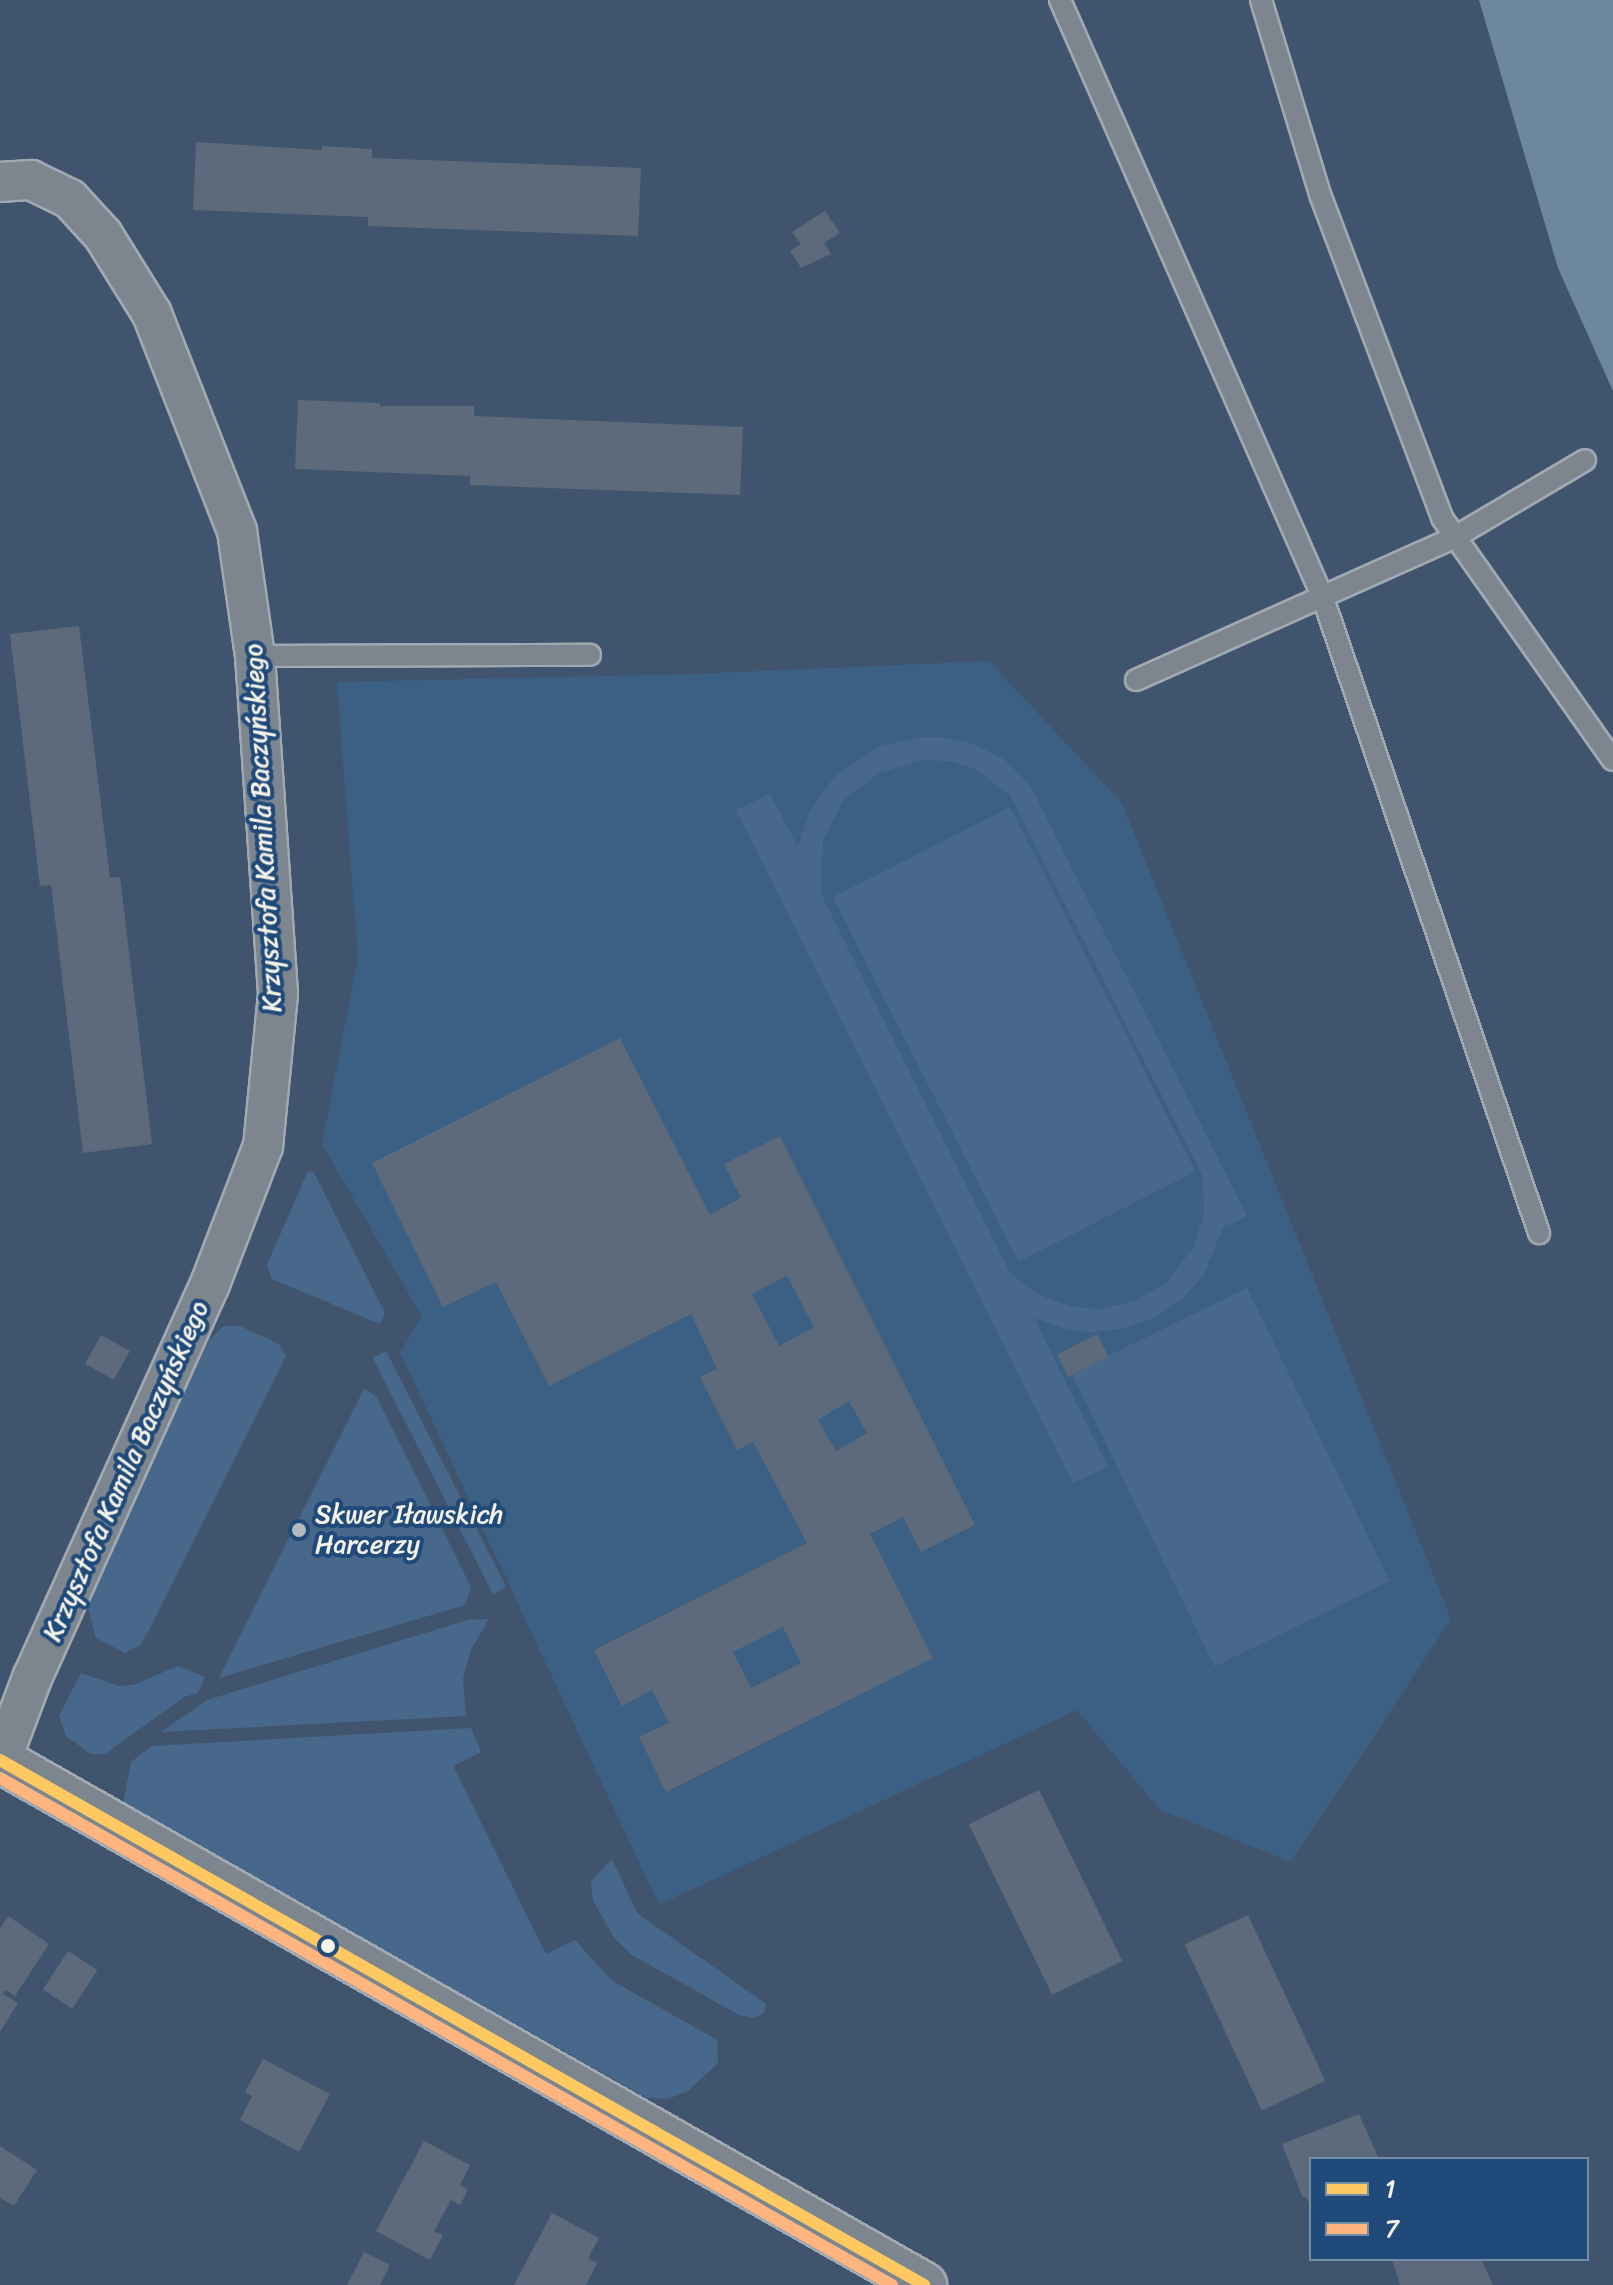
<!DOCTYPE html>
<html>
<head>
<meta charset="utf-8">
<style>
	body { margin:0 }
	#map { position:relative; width:1613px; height:2285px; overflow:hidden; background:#40556d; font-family:Sriracha,sans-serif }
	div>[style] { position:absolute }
	.built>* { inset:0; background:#3c5f84 }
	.green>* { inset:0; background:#48688b; transform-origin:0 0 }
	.water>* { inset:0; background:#6e87a1 }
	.building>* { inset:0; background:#5c6a7b; transform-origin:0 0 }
	.roads { filter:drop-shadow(2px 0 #a1aab3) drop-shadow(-2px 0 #a1aab3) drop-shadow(0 2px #a1aab3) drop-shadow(0 -2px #a1aab3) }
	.lane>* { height:20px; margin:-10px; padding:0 10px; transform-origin:10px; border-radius:10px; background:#7d868f }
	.street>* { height:38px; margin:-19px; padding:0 19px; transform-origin:19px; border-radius:19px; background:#7d868f }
	.secondary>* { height:44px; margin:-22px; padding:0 22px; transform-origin:22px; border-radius:22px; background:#7d868f }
	.bus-1>* { height:12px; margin:-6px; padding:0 6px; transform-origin:6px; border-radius:6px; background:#fdc960 }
	.bus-2>* { height:12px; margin:-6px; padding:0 6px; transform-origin:6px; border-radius:6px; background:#ffb580 }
	.dots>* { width:22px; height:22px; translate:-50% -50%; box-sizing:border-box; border:4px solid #1f4a7a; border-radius:50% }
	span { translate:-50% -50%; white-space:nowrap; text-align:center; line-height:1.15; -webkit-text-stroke:8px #1f4a7a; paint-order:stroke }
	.street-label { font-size:26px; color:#f4f1e8 }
	.poi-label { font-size:26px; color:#f4f1e8 }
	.left { translate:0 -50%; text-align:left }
	.legend { position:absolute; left:1309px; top:2157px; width:280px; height:104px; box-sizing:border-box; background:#1f4a7a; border:2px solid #748da6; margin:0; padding:10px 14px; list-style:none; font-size:24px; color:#f4f1e8 }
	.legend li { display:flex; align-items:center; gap:16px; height:40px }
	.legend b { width:40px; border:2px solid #748da6 }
</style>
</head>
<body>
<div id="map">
	<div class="built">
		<div style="clip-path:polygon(989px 661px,1122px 803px,1451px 1619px,1291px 1862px,1160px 1810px,1077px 1710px,659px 1905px,400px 1352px,422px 1317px,322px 1144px,358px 958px,337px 682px,692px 674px)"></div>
	</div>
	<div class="green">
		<div style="clip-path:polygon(evenodd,920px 737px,942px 737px,974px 744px,1004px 759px,1030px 785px,1247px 1216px,1227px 1226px,1225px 1223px,1203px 1276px,1181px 1300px,1154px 1318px,1123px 1329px,1090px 1332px,1068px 1330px,1034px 1318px,1108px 1467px,1073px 1483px,736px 810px,770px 794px,798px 847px,809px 813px,834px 777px,878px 747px,920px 737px,922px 760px,949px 761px,975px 769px,1010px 795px,1203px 1177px,1204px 1213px,1193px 1248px,1166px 1283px,1135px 1301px,1100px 1309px,1073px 1307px,1039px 1295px,1010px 1273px,821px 894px,823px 840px,844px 800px,879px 773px,922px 760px)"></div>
		<div style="left:1010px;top:807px;width:409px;height:199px;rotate:63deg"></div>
		<div style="clip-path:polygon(313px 1171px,385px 1313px,380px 1324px,272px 1279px,267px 1265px,307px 1173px)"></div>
		<div style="left:1247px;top:1288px;width:326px;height:195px;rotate:64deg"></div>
		<div style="clip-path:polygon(224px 1326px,240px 1326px,279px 1344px,286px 1356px,149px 1630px,140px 1645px,125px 1653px,96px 1638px,86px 1601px,209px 1340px)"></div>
		<div style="left:386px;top:1351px;width:265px;height:15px;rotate:63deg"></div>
		<div style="clip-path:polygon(364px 1389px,376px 1396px,471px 1587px,465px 1605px,219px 1678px)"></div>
		<div style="clip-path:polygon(489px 1619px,471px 1650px,463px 1679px,466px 1716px,161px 1732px,207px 1700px,468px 1620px)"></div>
		<div style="clip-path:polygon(178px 1666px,205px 1677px,198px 1693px,184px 1697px,105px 1754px,91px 1754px,66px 1736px,59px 1716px,81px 1673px,119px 1686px,133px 1685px)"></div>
		<div style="clip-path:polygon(471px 1728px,481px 1752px,453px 1766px,546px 1954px,575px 1940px,611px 1980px,717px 2040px,718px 2063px,688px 2091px,668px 2099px,647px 2098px,123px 1804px,131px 1762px,152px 1746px)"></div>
		<div style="clip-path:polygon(612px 1859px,637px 1913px,766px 2004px,764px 2013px,754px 2018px,739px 2015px,632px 1955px,614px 1938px,593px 1900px,591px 1881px)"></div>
	</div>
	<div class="water">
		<div style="clip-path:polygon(1479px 0,1613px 0,1613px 391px,1558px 268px)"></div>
	</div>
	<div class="building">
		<div style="clip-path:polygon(196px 142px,322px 150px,322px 146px,372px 149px,372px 158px,641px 168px,638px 236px,368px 226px,368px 217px,193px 210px)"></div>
		<div style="clip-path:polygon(825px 211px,840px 233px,824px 243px,831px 254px,801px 268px,790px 251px,801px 244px,792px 232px)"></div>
		<div style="clip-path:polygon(298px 400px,380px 403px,380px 406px,474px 406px,474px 416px,743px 427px,740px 495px,470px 485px,470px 476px,295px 469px)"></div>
		<div style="clip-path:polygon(79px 626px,110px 878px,120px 877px,152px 1144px,83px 1153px,51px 885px,40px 886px,10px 634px)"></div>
		<div style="clip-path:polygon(evenodd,620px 1038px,710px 1215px,741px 1198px,724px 1164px,780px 1136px,975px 1525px,921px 1552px,903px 1517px,870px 1534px,933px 1658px,666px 1792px,639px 1737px,669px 1723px,652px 1690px,622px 1706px,594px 1650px,807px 1543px,753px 1442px,737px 1450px,700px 1377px,717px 1369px,691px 1314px,549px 1386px,496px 1282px,443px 1307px,372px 1163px,620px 1038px,787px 1276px,814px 1327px,779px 1346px,752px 1294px,787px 1276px,620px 1038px,849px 1401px,867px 1433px,836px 1451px,818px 1420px,849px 1401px,620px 1038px,783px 1627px,801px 1663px,751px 1688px,733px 1652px,783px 1627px)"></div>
		<div style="left:1097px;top:1334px;width:25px;height:45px;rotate:63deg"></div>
		<div style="left:101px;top:1335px;width:33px;height:33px;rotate:29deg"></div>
		<div style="left:1039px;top:1790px;width:190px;height:78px;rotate:64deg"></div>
		<div style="left:1248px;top:1915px;width:183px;height:70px;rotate:65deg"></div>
		<div style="clip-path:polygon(8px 1916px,49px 1944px,15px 1996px,6px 1990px,3px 1994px,18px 2003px,0 2032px,0 1929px)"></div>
		<div style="left:68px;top:1951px;width:35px;height:46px;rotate:33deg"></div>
		<div style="clip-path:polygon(263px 2059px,330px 2094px,299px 2152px,240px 2120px,252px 2096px,245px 2092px)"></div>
		<div style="clip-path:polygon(1359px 2114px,1379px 2159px,1311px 2159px,1311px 2208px,1306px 2196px,1303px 2198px,1282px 2144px)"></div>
		<div style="clip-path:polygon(424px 2141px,470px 2165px,460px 2185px,468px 2190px,460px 2205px,451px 2200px,434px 2231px,443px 2235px,430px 2260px,376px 2231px)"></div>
		<div style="clip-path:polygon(0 2146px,37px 2170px,14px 2206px,0 2198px)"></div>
		<div style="clip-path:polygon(552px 2213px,599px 2238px,588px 2258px,597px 2263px,586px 2285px,514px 2285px)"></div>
		<div style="clip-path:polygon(364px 2252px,390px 2265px,380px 2285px,347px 2285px)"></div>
		<div style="clip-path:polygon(1392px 2259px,1481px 2259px,1493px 2285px,1400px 2285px)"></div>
	</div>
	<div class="roads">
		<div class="lane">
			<div style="left:1060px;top:0;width:653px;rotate:66.26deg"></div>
			<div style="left:1323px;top:598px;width:671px;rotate:71.21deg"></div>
			<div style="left:1261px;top:0;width:206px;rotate:73.1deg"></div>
			<div style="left:1321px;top:197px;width:343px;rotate:69.3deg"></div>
			<div style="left:1442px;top:518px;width:296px;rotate:54.8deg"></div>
			<div style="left:255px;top:656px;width:335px;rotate:-0.2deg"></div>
			<div style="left:1136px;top:680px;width:350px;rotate:-24.1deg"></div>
			<div style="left:1455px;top:537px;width:151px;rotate:-30.6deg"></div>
		</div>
		<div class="street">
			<div style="left:0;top:182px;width:31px;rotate:-4deg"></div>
			<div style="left:31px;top:180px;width:43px;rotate:26deg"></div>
			<div style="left:70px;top:199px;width:49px;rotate:47.5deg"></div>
			<div style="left:103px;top:235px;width:93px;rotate:58.2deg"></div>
			<div style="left:152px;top:314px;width:233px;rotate:68.6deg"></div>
			<div style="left:237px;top:531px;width:126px;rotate:81.8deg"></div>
			<div style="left:255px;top:656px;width:339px;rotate:86.1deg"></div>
			<div style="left:278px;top:994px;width:153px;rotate:95.6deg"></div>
			<div style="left:263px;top:1146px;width:148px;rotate:111deg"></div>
			<div style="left:210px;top:1284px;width:432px;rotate:114.3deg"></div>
			<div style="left:32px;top:1678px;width:91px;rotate:110.6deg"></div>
		</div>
		<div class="secondary">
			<div style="left:0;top:1760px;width:1063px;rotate:29.6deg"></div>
		</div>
	</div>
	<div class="bus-1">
		<div style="left:0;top:1760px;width:1063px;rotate:29.6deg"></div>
	</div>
	<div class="bus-2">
		<div style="left:0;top:1778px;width:1026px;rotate:29.61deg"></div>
	</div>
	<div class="dots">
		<div style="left:299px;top:1530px;background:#b5babd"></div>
		<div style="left:328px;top:1946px;background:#f4f1e8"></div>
	</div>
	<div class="street-label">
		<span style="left:263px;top:828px;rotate:-93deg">Krzysztofa Kamila Baczyńskiego</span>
		<span style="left:126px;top:1471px;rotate:-66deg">Krzysztofa Kamila Baczyńskiego</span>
	</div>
	<div class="poi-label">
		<span class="left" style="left:315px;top:1530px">Skwer Iławskich<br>Harcerzy</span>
	</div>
	<ul class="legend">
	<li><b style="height:10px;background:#fdc960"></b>1</li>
	<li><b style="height:10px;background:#ffb580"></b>7</li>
	</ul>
</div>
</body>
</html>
